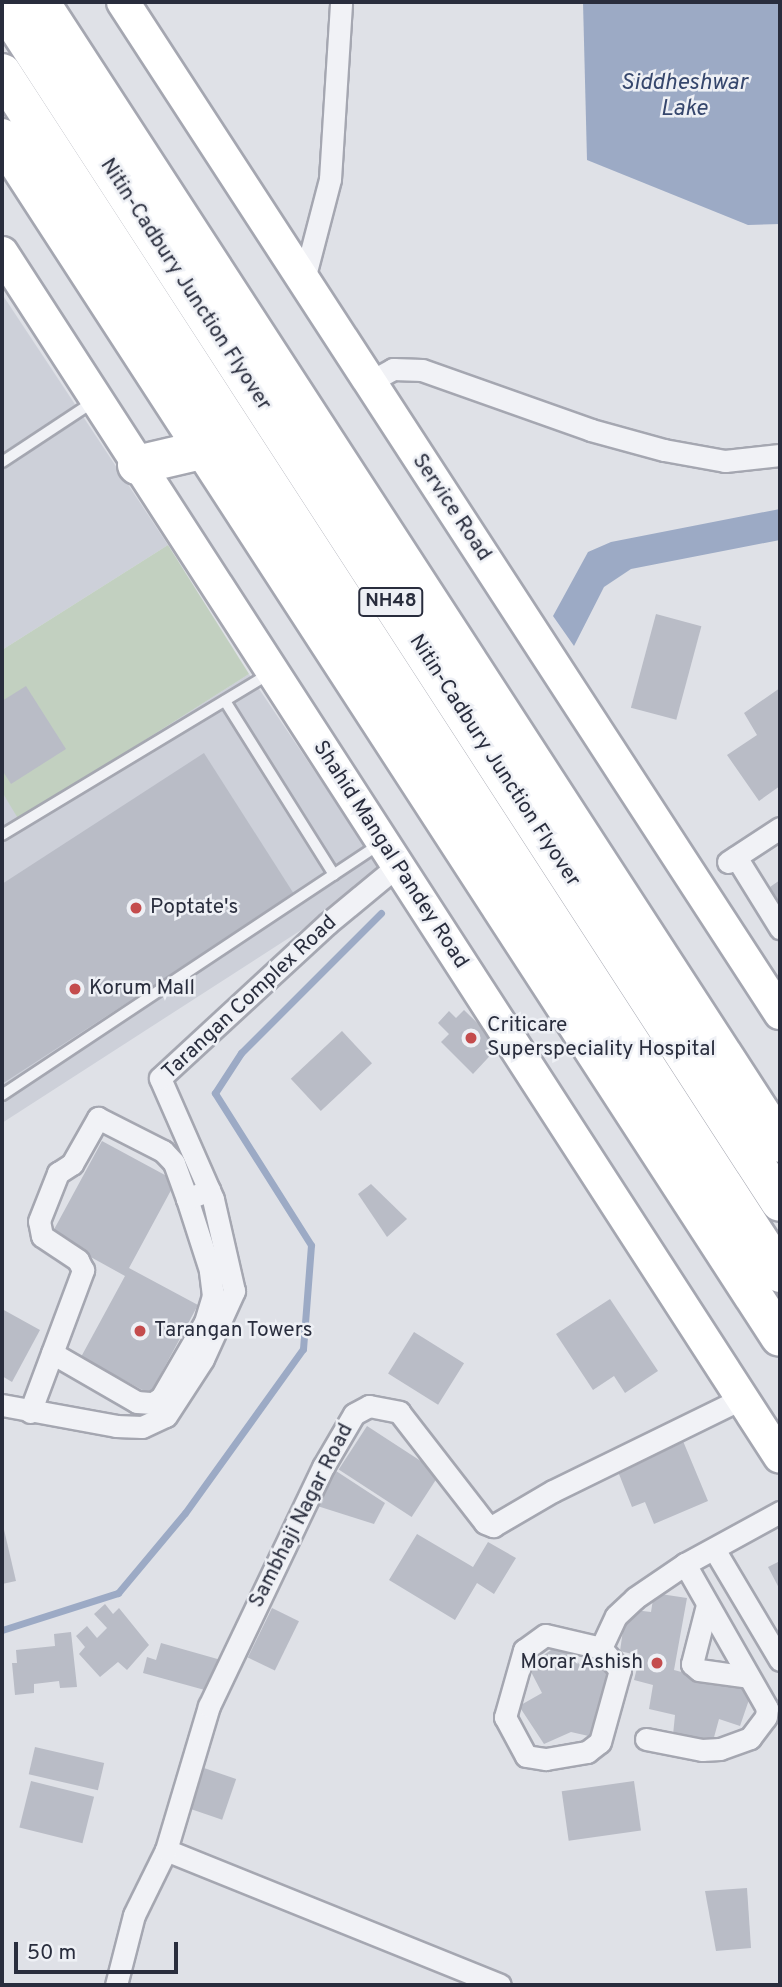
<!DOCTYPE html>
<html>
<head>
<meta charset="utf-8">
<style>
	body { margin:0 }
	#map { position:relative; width:782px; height:1987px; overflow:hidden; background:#dfe1e7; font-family:Overpass,sans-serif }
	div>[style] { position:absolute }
	.built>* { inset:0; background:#cdd0d9 }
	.green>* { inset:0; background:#c2d0c0 }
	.water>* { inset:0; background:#9caac5 }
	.stream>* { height:7px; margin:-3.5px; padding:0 3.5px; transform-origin:3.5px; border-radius:3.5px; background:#9caac5 }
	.building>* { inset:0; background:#b9bcc6; transform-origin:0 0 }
	.roads { filter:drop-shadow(2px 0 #a5a7b1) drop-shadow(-2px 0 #a5a7b1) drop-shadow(0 2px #a5a7b1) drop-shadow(0 -2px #a5a7b1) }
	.lane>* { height:10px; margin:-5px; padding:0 5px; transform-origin:5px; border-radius:5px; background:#f1f2f6 }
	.street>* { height:21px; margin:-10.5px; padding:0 10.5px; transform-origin:10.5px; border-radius:10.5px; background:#f1f2f6 }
	.secondary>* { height:32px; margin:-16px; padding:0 16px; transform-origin:16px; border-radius:16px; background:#fff }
	.highway>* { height:38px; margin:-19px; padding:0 19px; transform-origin:19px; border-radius:19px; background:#fff }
	.dots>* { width:19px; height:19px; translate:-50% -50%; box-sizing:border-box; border:4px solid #eef0f5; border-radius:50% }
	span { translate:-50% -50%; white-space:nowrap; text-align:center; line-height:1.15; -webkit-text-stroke:5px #eef0f5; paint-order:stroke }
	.shield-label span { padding:2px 5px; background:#eef0f5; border:2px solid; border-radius:5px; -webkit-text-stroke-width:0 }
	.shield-label { font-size:19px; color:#292d3d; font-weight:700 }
	.street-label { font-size:21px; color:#292d3d }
	.poi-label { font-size:21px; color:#292d3d }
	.left { translate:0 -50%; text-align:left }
	.right { translate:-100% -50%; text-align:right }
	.water-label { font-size:23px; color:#36476d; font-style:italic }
	.frame { position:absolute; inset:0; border:4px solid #292d3d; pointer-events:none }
	.scale { position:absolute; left:14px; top:1942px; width:164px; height:32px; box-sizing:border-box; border:4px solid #292d3d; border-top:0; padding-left:9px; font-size:21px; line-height:24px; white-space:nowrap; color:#292d3d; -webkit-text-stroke:5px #eef0f5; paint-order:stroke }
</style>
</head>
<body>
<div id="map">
	<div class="built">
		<div style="clip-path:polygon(2px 294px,168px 545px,2px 650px)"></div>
		<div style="clip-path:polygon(249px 674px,385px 876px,2px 1123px,2px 792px,20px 819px)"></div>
	</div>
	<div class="green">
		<div style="clip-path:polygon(168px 545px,249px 674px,19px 820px,2px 792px,2px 650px)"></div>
	</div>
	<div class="water">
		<div style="clip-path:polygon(583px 2px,780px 2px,780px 224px,748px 225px,587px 160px)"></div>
		<div style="clip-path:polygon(780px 509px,780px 540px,631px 569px,604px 587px,574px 646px,553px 616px,588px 552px,611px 542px)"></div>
	</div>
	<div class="stream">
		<div style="left:2px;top:1630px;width:122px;rotate:-17.7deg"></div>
		<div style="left:118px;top:1593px;width:104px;rotate:-50.1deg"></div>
		<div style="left:185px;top:1513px;width:202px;rotate:-54.3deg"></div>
		<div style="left:303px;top:1349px;width:104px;rotate:-85.6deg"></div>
		<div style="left:311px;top:1245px;width:180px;rotate:-122.3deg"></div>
		<div style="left:215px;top:1093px;width:48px;rotate:-57deg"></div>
		<div style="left:241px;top:1053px;width:198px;rotate:-45deg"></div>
	</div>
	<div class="building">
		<div style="left:656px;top:614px;width:47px;height:97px;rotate:15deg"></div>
		<div style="clip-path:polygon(26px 686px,66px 749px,11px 784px,2px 770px,2px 701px)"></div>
		<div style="clip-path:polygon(780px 688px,780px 786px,759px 801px,727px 755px,757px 735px,744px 713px)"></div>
		<div style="clip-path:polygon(204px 753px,294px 894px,2px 1084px,2px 884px)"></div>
		<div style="clip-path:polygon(780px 880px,780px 918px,770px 902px,776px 897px,770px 887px)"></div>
		<div style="clip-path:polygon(464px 1010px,500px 1045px,473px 1074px,441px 1042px,449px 1034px,438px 1023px,449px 1011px,456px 1018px)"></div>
		<div style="left:342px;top:1031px;width:44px;height:70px;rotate:47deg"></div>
		<div style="clip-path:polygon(102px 1141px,176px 1181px,129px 1268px,198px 1305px,150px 1394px,81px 1357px,125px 1276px,51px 1235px)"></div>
		<div style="clip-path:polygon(371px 1184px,407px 1219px,387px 1237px,358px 1194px)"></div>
		<div style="clip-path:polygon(610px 1299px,658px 1371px,625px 1393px,614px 1376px,593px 1390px,556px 1334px)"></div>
		<div style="clip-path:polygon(2px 1309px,40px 1330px,12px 1382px,2px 1376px)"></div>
		<div style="left:414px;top:1332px;width:59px;height:49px;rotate:32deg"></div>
		<div style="left:367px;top:1426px;width:87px;height:52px;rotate:33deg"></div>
		<div style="clip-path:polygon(683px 1441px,708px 1501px,654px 1524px,645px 1502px,632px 1507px,617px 1469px)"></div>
		<div style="clip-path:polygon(333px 1469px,385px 1503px,374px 1524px,311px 1504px)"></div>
		<div style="clip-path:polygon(2px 1521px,16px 1581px,2px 1584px)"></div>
		<div style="clip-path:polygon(417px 1534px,473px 1567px,488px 1542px,516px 1558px,494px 1594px,477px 1583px,455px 1620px,389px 1580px)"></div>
		<div style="clip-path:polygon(780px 1561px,780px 1590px,768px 1567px)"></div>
		<div style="clip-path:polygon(654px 1593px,687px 1598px,674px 1670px,752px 1691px,740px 1726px,719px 1719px,713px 1741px,673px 1735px,675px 1715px,649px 1709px,653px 1685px,634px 1680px,640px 1656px,620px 1651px,626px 1609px,651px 1612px)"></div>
		<div style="clip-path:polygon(105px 1604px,113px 1614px,119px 1608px,149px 1645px,127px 1670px,118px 1662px,100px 1677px,79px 1654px,85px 1647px,76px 1636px,87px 1626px,97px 1638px,107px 1628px,94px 1614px)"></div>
		<div style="left:272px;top:1608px;width:30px;height:55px;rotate:26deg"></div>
		<div style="clip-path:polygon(71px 1632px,77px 1687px,60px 1688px,59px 1681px,34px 1684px,34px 1693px,15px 1695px,12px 1663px,17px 1663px,16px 1650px,55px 1646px,54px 1634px)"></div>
		<div style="clip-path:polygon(564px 1641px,583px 1670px,588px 1657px,610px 1661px,593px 1737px,571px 1732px,544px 1744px,519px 1706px,542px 1693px,528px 1666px)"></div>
		<div style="clip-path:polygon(161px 1643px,221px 1660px,212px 1692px,143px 1673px,147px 1657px,156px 1660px)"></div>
		<div style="left:35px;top:1747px;width:71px;height:28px;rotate:13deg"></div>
		<div style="left:204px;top:1768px;width:34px;height:43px;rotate:19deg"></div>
		<div style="left:31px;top:1781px;width:65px;height:48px;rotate:14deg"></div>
		<div style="left:634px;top:1781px;width:50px;height:73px;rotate:82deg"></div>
		<div style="clip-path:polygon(747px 1888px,751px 1948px,716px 1951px,705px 1891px)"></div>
	</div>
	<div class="roads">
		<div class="lane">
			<div style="left:2px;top:462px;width:109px;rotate:-33.4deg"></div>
			<div style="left:225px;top:701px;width:205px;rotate:57.9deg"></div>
			<div style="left:2px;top:835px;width:314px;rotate:-31.1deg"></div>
			<div style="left:2px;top:1095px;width:456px;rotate:-33.6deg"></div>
		</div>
		<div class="street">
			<div style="left:303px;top:283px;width:107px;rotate:-75.4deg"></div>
			<div style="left:330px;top:179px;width:177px;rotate:-86.4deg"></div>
			<div style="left:368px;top:383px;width:29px;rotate:-29deg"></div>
			<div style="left:393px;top:369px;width:29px;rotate:2deg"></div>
			<div style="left:422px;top:370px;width:179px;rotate:19.5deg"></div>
			<div style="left:591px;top:430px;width:76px;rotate:15.3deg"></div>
			<div style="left:664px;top:450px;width:62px;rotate:10.2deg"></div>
			<div style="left:725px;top:461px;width:55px;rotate:-6.2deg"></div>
			<div style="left:736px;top:857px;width:84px;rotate:58.2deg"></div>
			<div style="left:728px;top:862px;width:62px;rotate:-33.2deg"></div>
			<div style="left:52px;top:1353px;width:98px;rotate:30deg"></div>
			<div style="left:137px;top:1402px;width:16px;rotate:4deg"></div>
			<div style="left:153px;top:1403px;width:9px;rotate:-32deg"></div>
			<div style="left:161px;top:1398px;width:88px;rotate:-59.9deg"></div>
			<div style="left:205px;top:1322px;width:27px;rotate:-73deg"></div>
			<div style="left:213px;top:1296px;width:26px;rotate:-97deg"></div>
			<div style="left:210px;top:1270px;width:75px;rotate:-107.9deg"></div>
			<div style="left:2px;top:1405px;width:116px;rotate:10.4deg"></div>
			<div style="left:116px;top:1426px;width:26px;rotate:2deg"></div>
			<div style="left:142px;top:1427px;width:26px;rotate:-25deg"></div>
			<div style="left:166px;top:1416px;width:68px;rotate:-57deg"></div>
			<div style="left:203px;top:1359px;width:75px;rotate:-65.5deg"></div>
			<div style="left:234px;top:1291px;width:94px;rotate:-102.9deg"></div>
			<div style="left:213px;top:1199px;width:132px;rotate:-113.7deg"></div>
			<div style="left:160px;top:1078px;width:227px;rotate:-42.7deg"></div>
			<div style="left:327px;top:924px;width:91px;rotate:-39.6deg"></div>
			<div style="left:30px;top:1412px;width:152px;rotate:-69.5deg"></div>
			<div style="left:83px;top:1270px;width:11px;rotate:-117deg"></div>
			<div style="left:78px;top:1260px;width:43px;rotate:-146.3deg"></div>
			<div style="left:42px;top:1236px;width:15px;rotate:-101deg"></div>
			<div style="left:39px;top:1221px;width:52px;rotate:-68.4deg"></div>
			<div style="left:58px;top:1173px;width:17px;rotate:-33deg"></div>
			<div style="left:72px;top:1164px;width:53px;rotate:-60.5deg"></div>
			<div style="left:98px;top:1118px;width:73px;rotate:26.9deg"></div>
			<div style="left:163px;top:1151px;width:16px;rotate:47deg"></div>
			<div style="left:174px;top:1163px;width:38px;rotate:70deg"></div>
			<div style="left:187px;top:1199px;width:24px;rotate:-22deg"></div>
			<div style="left:714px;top:1549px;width:129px;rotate:59.3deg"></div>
			<div style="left:707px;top:1605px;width:61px;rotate:104.3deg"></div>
			<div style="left:692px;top:1664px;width:9px;rotate:41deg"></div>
			<div style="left:699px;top:1670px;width:50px;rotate:8deg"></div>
			<div style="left:601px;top:1648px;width:57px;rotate:-166.9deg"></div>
			<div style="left:545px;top:1635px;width:26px;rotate:144deg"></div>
			<div style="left:524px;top:1650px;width:70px;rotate:105.8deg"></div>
			<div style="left:505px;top:1717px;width:44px;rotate:61.7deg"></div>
			<div style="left:526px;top:1756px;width:20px;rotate:9deg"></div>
			<div style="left:546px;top:1759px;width:42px;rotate:-9.7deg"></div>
			<div style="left:587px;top:1752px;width:16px;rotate:-38deg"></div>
			<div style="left:600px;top:1742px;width:75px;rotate:-74.5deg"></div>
			<div style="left:620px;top:1670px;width:29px;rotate:-131deg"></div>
			<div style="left:601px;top:1648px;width:35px;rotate:-65deg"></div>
			<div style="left:616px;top:1616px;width:26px;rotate:-43deg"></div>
			<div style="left:635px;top:1598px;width:60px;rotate:-34.2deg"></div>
			<div style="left:646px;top:1739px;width:57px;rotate:11.1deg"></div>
			<div style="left:702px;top:1750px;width:18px;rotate:-3deg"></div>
			<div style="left:720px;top:1749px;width:32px;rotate:-20deg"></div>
			<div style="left:750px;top:1738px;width:26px;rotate:-53deg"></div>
			<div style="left:766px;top:1717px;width:9px;rotate:-84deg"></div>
			<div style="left:767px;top:1708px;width:166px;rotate:-119.7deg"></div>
			<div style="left:685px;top:1564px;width:108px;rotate:-28.7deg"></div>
			<div style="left:166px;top:1850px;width:360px;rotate:22deg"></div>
			<div style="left:116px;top:1985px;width:72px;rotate:-75.6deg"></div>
			<div style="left:134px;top:1915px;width:72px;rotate:-63.8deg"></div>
			<div style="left:166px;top:1850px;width:150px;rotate:-73.4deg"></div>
			<div style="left:209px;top:1706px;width:265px;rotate:-64.5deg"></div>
			<div style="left:323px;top:1467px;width:61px;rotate:-59.7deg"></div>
			<div style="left:354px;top:1414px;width:17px;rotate:-28deg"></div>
			<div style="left:369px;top:1406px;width:31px;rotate:11deg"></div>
			<div style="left:399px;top:1412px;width:140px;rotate:52.2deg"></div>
			<div style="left:485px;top:1523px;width:9px;rotate:21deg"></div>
			<div style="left:493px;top:1526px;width:69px;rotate:-30.3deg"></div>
			<div style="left:553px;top:1491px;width:212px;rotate:-26.1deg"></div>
		</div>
		<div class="secondary">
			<div style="left:123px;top:2px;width:1206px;rotate:56.98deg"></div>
			<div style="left:2px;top:253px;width:1433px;rotate:57.13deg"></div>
		</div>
		<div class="highway">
			<div style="left:40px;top:2px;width:1360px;rotate:57.03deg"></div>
			<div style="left:2px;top:3px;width:1429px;rotate:57.02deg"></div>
			<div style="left:2px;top:73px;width:1430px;rotate:57.04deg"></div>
			<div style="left:2px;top:138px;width:1429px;rotate:57.02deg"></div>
			<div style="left:137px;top:465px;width:66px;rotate:-13.2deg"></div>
		</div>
	</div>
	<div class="dots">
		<div style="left:136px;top:908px;background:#c44c4d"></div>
		<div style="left:75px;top:989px;background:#c44c4d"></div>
		<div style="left:471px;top:1038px;background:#c44c4d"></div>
		<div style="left:140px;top:1331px;background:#c44c4d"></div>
		<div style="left:657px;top:1663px;background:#c44c4d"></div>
	</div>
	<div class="shield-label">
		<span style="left:391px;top:602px">NH48</span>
	</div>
	<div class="street-label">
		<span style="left:185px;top:285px;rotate:57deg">Nitin-Cadbury Junction Flyover</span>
		<span style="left:451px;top:508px;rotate:56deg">Service Road</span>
		<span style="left:494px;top:761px;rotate:57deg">Nitin-Cadbury Junction Flyover</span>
		<span style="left:390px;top:855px;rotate:57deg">Shahid Mangal Pandey Road</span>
		<span style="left:250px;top:998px;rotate:-43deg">Tarangan Complex Road</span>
		<span style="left:302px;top:1516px;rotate:-63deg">Sambhaji Nagar Road</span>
	</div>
	<div class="poi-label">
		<span class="left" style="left:150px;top:908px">Poptate's</span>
		<span class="left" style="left:89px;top:989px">Korum Mall</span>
		<span class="left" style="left:487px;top:1038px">Criticare<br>Superspeciality Hospital</span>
		<span class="left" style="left:154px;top:1331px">Tarangan Towers</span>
		<span class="right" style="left:643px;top:1663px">Morar Ashish</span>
	</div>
	<div class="water-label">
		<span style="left:684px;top:97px">Siddheshwar<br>Lake</span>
	</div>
	<div class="frame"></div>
	<div class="scale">50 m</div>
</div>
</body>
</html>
